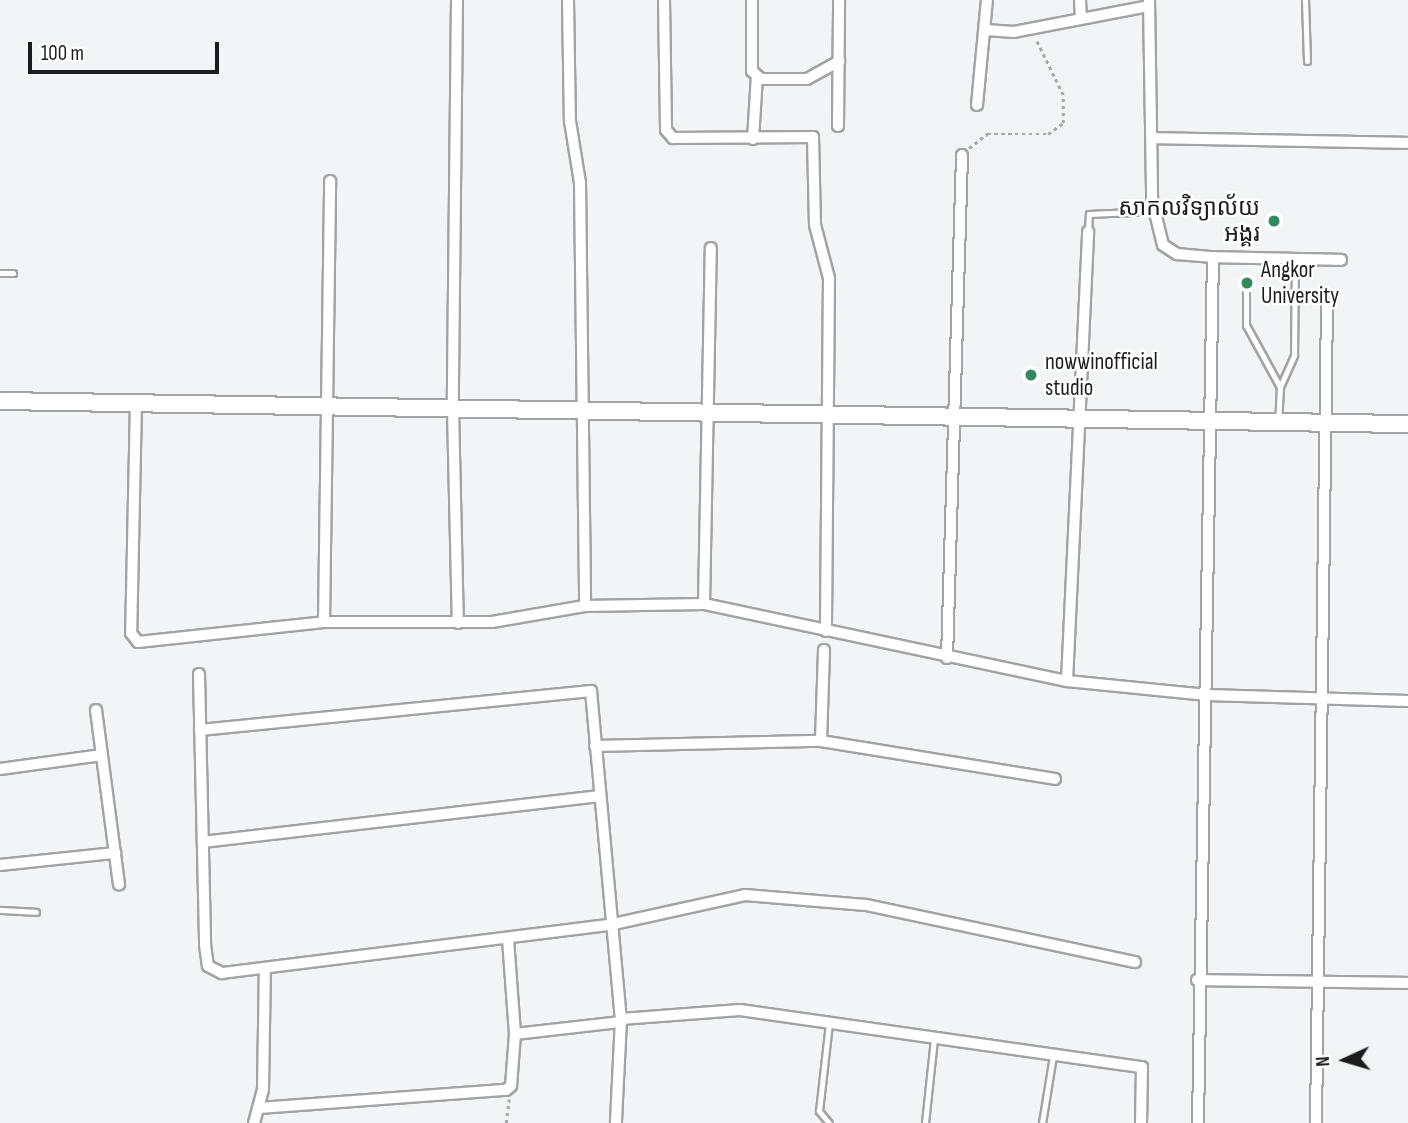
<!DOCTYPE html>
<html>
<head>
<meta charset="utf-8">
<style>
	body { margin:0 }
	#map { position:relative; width:1408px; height:1123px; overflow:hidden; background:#f3f4f6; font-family:"Sofia Sans Condensed","Noto Sans Khmer",sans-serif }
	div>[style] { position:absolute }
	.path>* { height:2.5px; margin-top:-1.25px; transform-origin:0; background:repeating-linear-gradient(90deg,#a7a8aa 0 3.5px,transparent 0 7px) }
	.roads { filter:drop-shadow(2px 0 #a3a3a6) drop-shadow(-2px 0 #a3a3a6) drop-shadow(0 2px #a3a3a6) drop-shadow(0 -2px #a3a3a6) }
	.lane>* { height:5px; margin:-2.5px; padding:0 2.5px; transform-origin:2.5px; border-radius:2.5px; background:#fff }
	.street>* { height:10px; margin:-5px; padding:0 5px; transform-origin:5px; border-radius:5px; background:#fff }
	.secondary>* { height:16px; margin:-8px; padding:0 8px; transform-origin:8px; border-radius:8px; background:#fff }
	.dots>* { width:19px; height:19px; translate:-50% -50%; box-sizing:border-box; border:4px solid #fff; border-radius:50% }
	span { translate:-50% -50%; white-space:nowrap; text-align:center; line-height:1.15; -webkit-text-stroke:5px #fff; paint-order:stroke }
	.poi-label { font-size:23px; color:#1c1c1d }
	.right { translate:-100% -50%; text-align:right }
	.left { translate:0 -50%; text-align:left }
	.north { position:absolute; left:1310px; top:1025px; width:70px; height:70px; -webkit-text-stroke:5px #fff; paint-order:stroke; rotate:266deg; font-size:19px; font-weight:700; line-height:28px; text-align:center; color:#1c1c1d }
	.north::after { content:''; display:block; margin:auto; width:24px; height:32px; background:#1c1c1d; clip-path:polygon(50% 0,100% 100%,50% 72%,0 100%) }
	.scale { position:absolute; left:28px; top:42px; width:191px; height:32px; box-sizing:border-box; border:4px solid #1c1c1d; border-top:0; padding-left:9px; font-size:21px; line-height:24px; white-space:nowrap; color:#1c1c1d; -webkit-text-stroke:5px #fff; paint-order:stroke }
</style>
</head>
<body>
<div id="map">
	<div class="path">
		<div style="left:969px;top:148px;width:23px;rotate:-38deg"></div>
		<div style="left:987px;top:134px;width:61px"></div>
		<div style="left:1048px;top:134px;width:19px;rotate:-36deg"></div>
		<div style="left:1063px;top:123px;width:28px;rotate:-90deg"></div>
		<div style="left:1063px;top:95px;width:61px;rotate:-116.1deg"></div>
		<div style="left:506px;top:1123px;width:24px;rotate:-83deg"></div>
	</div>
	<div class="roads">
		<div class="lane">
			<div style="left:1305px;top:0;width:61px;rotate:88.1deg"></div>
			<div style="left:1088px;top:231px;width:17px;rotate:-87deg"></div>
			<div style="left:1089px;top:214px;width:65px;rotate:-2.6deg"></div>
			<div style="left:0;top:273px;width:13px"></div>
			<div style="left:1246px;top:293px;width:32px;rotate:90deg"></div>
			<div style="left:1246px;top:325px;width:71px;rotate:61.3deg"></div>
			<div style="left:1280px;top:387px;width:33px;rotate:93deg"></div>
			<div style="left:1280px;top:387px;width:35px;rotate:-66deg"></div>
			<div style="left:1294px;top:355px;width:94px;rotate:-89.4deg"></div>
			<div style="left:0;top:910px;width:36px;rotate:3deg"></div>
			<div style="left:829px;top:1123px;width:16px;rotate:-130deg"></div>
			<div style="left:819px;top:1111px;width:89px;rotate:-83.5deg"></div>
			<div style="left:925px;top:1123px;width:84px;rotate:-83.9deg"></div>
			<div style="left:1042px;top:1123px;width:68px;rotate:-80.7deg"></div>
		</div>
		<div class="street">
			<div style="left:457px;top:0;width:409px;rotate:90.6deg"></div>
			<div style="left:453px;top:409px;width:214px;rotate:88.7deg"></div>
			<div style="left:568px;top:0;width:121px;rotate:89.1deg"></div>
			<div style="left:570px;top:121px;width:63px;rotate:80.8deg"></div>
			<div style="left:580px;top:183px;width:423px;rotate:89.3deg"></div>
			<div style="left:664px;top:0;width:130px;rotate:89.1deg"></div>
			<div style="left:666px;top:130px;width:11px;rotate:49deg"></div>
			<div style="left:673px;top:138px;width:140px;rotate:-0.4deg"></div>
			<div style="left:813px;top:137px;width:88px;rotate:88.7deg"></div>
			<div style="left:815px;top:225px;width:55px;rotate:75.2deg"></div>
			<div style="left:829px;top:278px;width:353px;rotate:90.5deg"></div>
			<div style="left:752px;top:0;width:71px;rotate:90deg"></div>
			<div style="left:752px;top:71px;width:12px;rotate:42deg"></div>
			<div style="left:761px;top:79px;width:46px"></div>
			<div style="left:807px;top:79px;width:37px;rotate:-29deg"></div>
			<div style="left:1080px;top:0;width:17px;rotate:87deg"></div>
			<div style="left:1149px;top:0;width:200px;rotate:89.1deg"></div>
			<div style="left:1152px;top:200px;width:46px;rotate:76.3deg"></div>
			<div style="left:1163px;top:245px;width:17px;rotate:33deg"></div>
			<div style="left:1177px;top:254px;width:36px;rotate:5deg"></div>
			<div style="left:1213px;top:257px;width:128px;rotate:1.3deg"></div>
			<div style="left:986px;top:30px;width:28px;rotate:4deg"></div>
			<div style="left:1014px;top:32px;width:137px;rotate:-10.9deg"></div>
			<div style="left:977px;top:105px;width:105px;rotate:-84.6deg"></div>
			<div style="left:838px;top:126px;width:126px;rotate:-89.5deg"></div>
			<div style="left:1152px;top:138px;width:256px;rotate:1.1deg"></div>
			<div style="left:753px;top:139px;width:63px;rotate:-86.4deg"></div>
			<div style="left:136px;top:402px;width:231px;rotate:91.2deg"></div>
			<div style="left:131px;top:633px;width:11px;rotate:52deg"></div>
			<div style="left:138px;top:642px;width:187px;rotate:-6.1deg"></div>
			<div style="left:324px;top:622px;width:168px"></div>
			<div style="left:492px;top:622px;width:94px;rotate:-9.8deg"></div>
			<div style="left:585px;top:606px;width:119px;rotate:-1deg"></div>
			<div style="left:704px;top:604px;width:371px;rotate:12deg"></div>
			<div style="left:1067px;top:681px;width:141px;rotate:5.7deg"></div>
			<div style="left:1207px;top:695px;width:201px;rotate:1.7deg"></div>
			<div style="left:704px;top:604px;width:356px;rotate:-88.9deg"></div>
			<div style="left:324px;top:622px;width:441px;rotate:-89.2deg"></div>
			<div style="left:947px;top:658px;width:503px;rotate:-88.29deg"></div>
			<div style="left:199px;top:674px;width:271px;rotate:88.7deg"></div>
			<div style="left:205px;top:945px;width:21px;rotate:82deg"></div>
			<div style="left:208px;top:966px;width:16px;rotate:27deg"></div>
			<div style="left:222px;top:973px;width:390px;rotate:-7.1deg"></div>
			<div style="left:609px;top:925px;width:139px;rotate:-12.4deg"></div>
			<div style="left:745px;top:895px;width:121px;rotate:4.7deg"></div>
			<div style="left:866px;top:905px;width:275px;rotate:12deg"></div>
			<div style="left:1067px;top:681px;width:450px;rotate:-87.3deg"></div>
			<div style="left:96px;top:710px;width:176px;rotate:82.5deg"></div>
			<div style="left:200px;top:730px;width:393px;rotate:-5.7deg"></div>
			<div style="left:591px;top:691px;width:329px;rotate:84.8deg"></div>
			<div style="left:621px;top:1019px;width:104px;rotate:92.8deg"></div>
			<div style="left:821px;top:741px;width:91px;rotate:-88.1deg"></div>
			<div style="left:595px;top:746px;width:226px;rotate:-1.3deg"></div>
			<div style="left:821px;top:741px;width:237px;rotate:9.2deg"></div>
			<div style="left:0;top:769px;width:103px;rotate:-7.8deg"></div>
			<div style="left:203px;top:842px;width:399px;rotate:-6.6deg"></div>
			<div style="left:0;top:865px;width:116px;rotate:-6deg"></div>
			<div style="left:508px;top:939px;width:95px;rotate:85.8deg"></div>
			<div style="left:1197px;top:980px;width:211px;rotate:0.8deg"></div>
			<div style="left:621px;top:1019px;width:119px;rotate:-4.3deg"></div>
			<div style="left:740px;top:1010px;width:406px;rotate:8.1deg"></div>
			<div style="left:1142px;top:1067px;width:56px;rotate:91deg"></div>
			<div style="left:259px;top:1108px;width:248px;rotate:-4.2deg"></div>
			<div style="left:506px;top:1090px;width:6px;rotate:-39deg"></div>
			<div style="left:511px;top:1086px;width:52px;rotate:-85.6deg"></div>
			<div style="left:515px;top:1034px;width:107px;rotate:-6.5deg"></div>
			<div style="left:254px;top:1123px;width:34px;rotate:-75deg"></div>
			<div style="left:263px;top:1090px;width:122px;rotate:-89.1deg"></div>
			<div style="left:1198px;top:1123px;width:866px;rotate:-89.01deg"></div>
			<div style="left:1316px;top:1123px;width:819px;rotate:-89.23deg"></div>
		</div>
		<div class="secondary">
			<div style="left:0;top:401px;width:1408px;rotate:0.94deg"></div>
		</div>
	</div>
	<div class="dots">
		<div style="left:1274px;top:221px;background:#33895d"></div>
		<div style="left:1247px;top:283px;background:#33895d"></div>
		<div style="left:1031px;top:375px;background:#33895d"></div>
	</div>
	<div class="poi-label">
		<span class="right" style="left:1260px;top:221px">សាកលវិទ្យាល័យ<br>អង្គរ</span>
		<span class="left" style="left:1261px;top:283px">Angkor<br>University</span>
		<span class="left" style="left:1045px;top:375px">nowwinofficial<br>studio</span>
	</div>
	<div class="north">N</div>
	<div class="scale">100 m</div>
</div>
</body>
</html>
